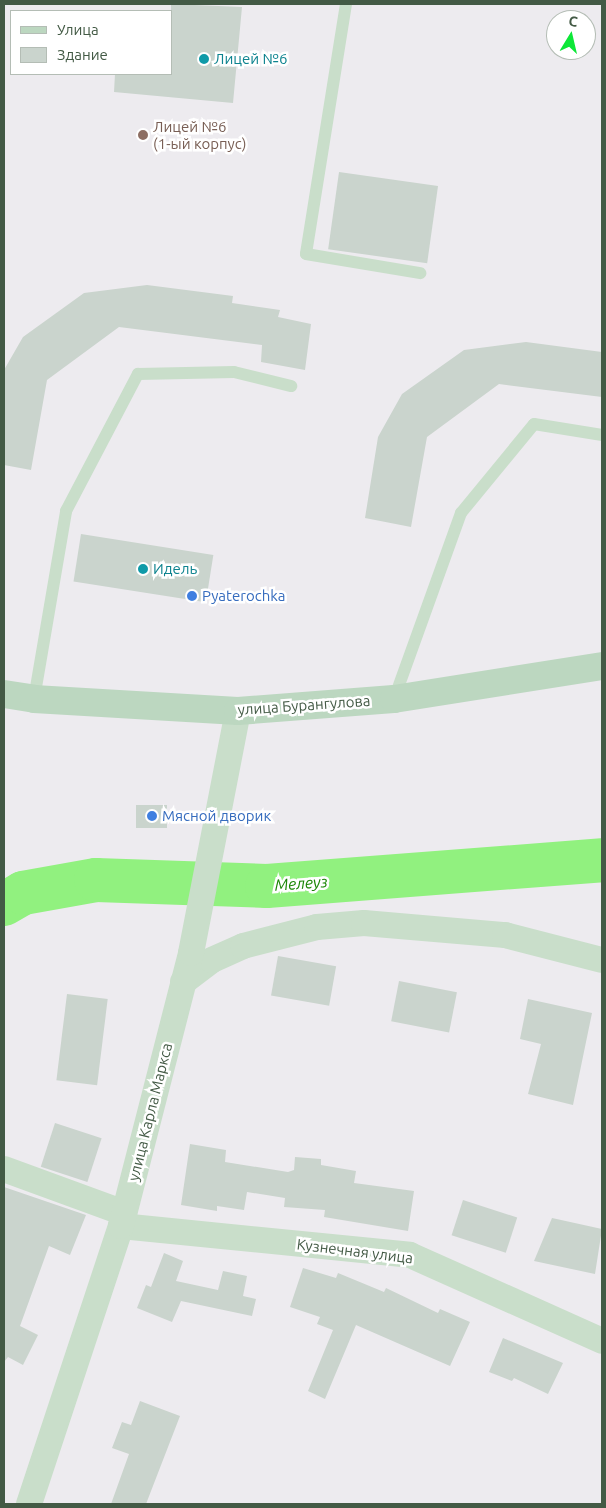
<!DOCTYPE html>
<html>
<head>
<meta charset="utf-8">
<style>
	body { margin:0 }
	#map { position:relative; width:606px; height:1508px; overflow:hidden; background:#edebef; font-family:Ubuntu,sans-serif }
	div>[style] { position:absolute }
	.river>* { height:44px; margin:-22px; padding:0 22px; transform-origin:22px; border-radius:22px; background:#91f17f }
	.building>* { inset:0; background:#cad4cd; transform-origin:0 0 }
	.lane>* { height:12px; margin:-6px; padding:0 6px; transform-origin:6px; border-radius:6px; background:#c9deca }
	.street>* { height:26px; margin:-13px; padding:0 13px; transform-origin:13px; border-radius:13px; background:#c9deca }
	.secondary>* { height:28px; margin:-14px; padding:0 14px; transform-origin:14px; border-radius:14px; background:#bcd7c0 }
	.dots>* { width:14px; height:14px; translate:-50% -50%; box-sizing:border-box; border:2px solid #fff; border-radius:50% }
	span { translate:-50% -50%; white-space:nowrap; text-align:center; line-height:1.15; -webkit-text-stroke:5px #fff; paint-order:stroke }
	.culture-label { font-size:15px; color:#0d838f }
	.left { translate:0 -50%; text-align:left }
	.education-label { font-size:15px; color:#785e54 }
	.shop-label { font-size:15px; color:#366cbe }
	.street-label { font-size:15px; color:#435a45 }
	.water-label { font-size:16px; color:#1b8606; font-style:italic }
	.frame { position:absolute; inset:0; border:5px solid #435a45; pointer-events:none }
	.legend { position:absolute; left:10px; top:10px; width:162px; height:65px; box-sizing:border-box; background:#fff; border:1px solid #b4bdb5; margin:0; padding:6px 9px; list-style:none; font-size:15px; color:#435a45 }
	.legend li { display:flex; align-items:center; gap:10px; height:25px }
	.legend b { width:25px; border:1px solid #b4bdb5 }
	.north { position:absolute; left:546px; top:10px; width:50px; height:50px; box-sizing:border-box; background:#fff; border:1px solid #b4bdb5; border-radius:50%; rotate:9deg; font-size:14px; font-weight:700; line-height:20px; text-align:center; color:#435a45 }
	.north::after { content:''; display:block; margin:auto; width:18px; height:22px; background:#0de738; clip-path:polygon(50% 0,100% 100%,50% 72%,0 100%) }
</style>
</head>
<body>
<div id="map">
	<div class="river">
		<div style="left:4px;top:904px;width:22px;rotate:-30deg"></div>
		<div style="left:23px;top:893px;width:74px;rotate:-10.1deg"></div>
		<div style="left:96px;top:880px;width:171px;rotate:2deg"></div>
		<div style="left:267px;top:886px;width:336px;rotate:-4.4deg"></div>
	</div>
	<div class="building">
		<div style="clip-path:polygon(171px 4px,242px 7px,233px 103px,114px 92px,115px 74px,171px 74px)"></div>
		<div style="left:339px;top:172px;width:100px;height:78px;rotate:8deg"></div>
		<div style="clip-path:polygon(147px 285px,233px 296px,232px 303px,280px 310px,278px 317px,311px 324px,305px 370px,261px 362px,262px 345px,119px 327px,47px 380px,31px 470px,4px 465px,4px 370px,23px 337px,84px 293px)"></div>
		<div style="clip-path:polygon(526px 342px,602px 352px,602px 397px,499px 384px,427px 437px,411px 527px,365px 518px,378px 437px,402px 394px,464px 350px)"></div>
		<div style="left:81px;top:534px;width:134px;height:48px;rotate:9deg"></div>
		<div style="left:136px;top:805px;width:31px;height:23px"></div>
		<div style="left:278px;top:956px;width:59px;height:40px;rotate:10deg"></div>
		<div style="left:399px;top:981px;width:59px;height:41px;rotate:11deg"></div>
		<div style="left:67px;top:994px;width:41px;height:87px;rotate:7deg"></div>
		<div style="clip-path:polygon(528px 999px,592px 1013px,573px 1105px,528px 1094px,541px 1044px,520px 1039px)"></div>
		<div style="left:55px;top:1123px;width:49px;height:46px;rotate:18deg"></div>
		<div style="clip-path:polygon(190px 1144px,226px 1150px,225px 1162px,288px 1172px,294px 1170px,295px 1157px,321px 1159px,321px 1165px,356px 1171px,354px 1183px,414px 1191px,408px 1231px,324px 1217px,325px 1210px,284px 1207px,285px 1198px,247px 1192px,244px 1210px,217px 1206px,217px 1211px,181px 1205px)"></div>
		<div style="clip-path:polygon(4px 1187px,86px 1215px,70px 1255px,49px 1246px,20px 1326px,38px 1335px,23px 1365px,8px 1357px,4px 1362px)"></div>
		<div style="left:463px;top:1200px;width:57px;height:37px;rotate:18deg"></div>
		<div style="clip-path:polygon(552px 1218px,602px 1229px,595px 1274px,534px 1261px)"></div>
		<div style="clip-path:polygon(164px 1253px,183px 1261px,176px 1281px,218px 1290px,223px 1271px,247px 1276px,243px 1296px,256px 1299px,252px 1316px,181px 1301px,172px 1322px,137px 1308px,146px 1285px,151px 1287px)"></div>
		<div style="clip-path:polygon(303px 1268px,336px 1278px,338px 1273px,384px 1292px,386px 1288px,438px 1313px,440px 1309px,470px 1322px,450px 1366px,356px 1325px,325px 1399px,308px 1391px,333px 1330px,317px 1324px,320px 1317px,290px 1307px)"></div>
		<div style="clip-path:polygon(503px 1338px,563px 1363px,548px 1394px,514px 1378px,512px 1381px,489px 1372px)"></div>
		<div style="clip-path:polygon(140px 1401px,180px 1416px,146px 1504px,111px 1504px,129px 1454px,112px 1448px,122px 1422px,131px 1425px)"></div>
	</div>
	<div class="lane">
		<div style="left:346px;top:4px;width:253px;rotate:99.1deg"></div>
		<div style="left:306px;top:254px;width:116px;rotate:9.5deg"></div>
		<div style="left:34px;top:699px;width:191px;rotate:-80.3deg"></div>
		<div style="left:66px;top:511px;width:155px;rotate:-62.3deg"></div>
		<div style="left:138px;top:374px;width:96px;rotate:-1.2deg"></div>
		<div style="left:234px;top:372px;width:59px;rotate:13.8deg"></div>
		<div style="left:394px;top:699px;width:198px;rotate:-70.2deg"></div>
		<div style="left:461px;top:513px;width:115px;rotate:-50.6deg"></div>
		<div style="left:534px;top:424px;width:69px;rotate:9.2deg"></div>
	</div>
	<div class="street">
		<div style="left:183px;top:982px;width:36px;rotate:-37deg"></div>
		<div style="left:212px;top:960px;width:34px;rotate:-24deg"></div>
		<div style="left:243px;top:946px;width:76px;rotate:-14.4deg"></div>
		<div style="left:317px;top:927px;width:47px;rotate:-4.9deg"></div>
		<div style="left:364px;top:923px;width:142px;rotate:4.9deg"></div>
		<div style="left:505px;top:935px;width:100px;rotate:14.5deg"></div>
		<div style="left:4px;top:1169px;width:128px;rotate:20.1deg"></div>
		<div style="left:121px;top:1226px;width:290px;rotate:5.7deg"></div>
		<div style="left:410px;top:1255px;width:210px;rotate:24.1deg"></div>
		<div style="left:29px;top:1504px;width:293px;rotate:-71.7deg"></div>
		<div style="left:121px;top:1226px;width:282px;rotate:-75.6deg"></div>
		<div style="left:191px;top:953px;width:247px;rotate:-79deg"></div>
	</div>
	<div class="secondary">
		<div style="left:4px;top:694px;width:30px;rotate:9deg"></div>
		<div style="left:34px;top:699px;width:204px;rotate:3.4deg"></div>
		<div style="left:238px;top:711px;width:156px;rotate:-4.4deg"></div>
		<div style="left:394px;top:699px;width:211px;rotate:-9deg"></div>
	</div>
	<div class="dots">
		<div style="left:204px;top:59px;background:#0f9aa8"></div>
		<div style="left:143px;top:135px;background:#8d6e63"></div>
		<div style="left:143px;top:569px;background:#0f9aa8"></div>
		<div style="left:192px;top:596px;background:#3f7fe0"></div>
		<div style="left:152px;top:816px;background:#3f7fe0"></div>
	</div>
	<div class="culture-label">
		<span class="left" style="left:214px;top:59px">Лицей №6</span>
		<span class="left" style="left:153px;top:569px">Идель</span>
	</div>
	<div class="education-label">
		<span class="left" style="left:153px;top:135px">Лицей №6<br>(1-ый корпус)</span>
	</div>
	<div class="shop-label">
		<span class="left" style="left:202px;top:596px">Pyaterochka</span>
		<span class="left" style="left:162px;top:816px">Мясной дворик</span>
	</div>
	<div class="street-label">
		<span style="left:304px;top:705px;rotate:-4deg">улица Бурангулова</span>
		<span style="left:150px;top:1112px;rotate:-76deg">улица Карла Маркса</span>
		<span style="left:355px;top:1251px;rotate:7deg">Кузнечная улица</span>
	</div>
	<div class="water-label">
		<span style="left:301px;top:883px;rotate:-4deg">Мелеуз</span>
	</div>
	<div class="frame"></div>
	<ul class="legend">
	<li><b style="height:6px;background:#bcd7c0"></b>Улица</li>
	<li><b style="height:14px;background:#cad4cd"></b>Здание</li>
	</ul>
	<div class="north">С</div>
</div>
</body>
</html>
